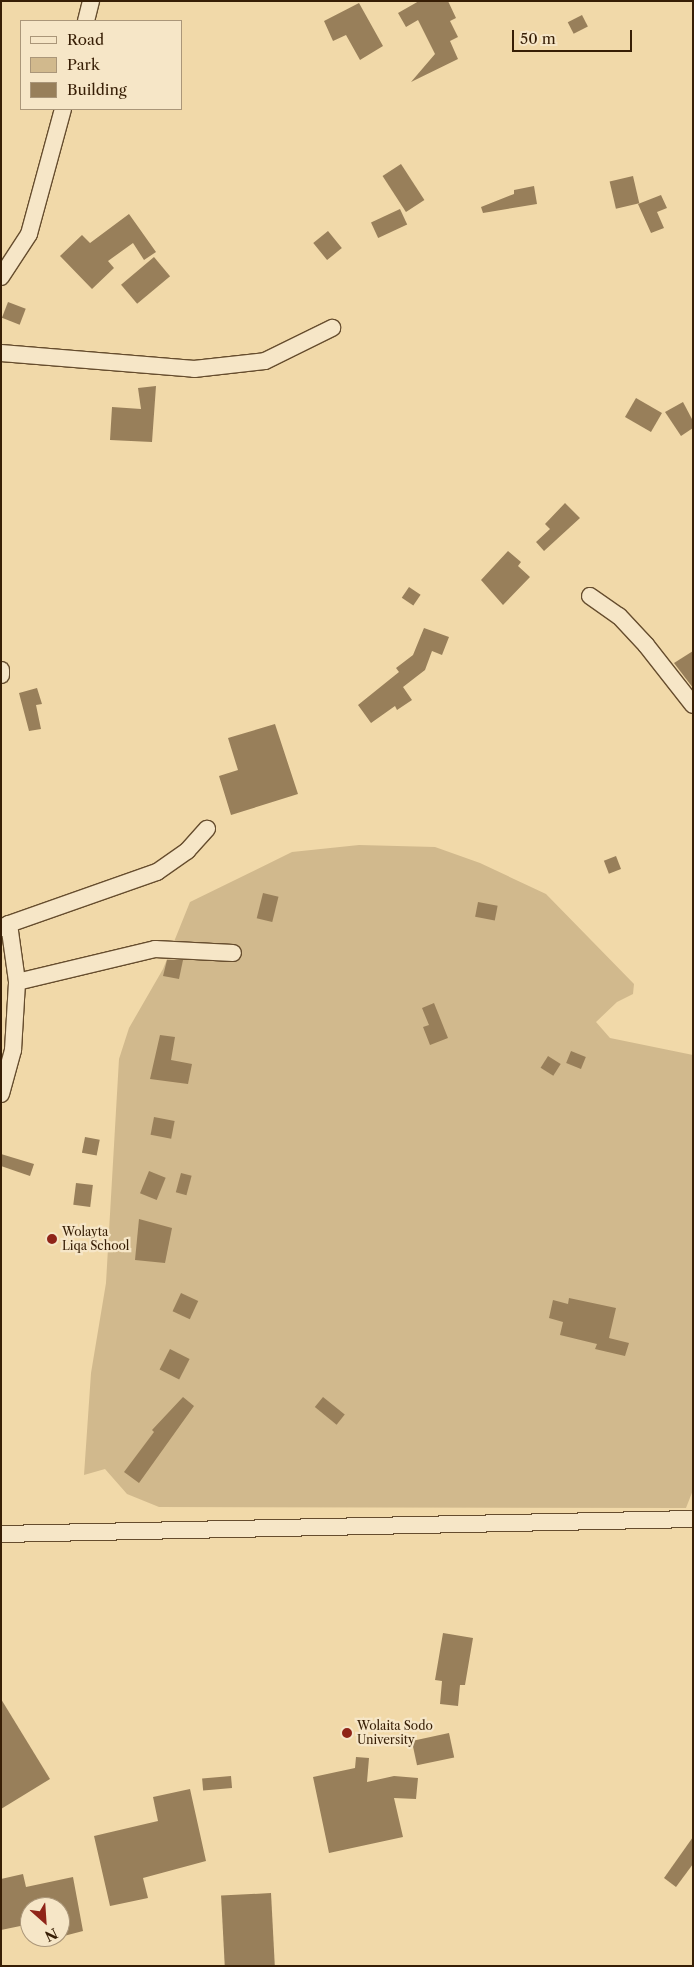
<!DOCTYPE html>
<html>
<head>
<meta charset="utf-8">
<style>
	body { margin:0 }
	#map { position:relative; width:694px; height:1967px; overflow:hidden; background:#f1d9a9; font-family:"Libre Caslon Text",serif }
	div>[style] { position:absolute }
	.green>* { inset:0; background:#d1b98d }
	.building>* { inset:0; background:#987f5a; transform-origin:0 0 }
	.roads { filter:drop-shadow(1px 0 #664d2e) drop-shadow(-1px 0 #664d2e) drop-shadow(0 1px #664d2e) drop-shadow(0 -1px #664d2e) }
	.minor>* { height:16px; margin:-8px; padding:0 8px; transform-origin:8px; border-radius:8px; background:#f6e6c7 }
	.dots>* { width:14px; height:14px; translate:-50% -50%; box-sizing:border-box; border:2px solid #f6e6c7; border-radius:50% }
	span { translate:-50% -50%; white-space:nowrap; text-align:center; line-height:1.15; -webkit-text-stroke:4.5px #f6e6c7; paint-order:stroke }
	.poi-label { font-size:12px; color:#371e05 }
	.left { translate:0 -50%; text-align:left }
	.frame { position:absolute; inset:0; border:2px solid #371e05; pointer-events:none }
	.legend { position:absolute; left:20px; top:20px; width:162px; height:90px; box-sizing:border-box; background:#f6e6c7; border:1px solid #aa9679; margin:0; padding:6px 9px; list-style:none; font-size:15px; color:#371e05 }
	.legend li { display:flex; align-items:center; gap:10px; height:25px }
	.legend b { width:25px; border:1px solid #aa9679 }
	.north { position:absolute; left:20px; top:1897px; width:50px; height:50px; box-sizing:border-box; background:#f6e6c7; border:1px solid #aa9679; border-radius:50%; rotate:154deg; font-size:14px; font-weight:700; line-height:20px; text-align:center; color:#371e05 }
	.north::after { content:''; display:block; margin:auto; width:18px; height:22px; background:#8f2418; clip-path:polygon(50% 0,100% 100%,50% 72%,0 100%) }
	.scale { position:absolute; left:512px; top:30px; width:120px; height:22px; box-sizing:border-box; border:2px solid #371e05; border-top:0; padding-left:6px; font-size:15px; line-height:18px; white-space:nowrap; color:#371e05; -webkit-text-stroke:4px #f6e6c7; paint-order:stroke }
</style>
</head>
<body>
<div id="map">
	<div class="green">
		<div style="clip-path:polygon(359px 845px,435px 847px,480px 863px,546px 894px,634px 984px,633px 994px,617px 1002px,596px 1022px,610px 1038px,693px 1055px,693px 1490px,686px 1508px,159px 1507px,127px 1494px,105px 1469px,84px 1475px,91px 1373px,106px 1283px,119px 1059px,129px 1028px,163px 969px,190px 902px,292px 852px)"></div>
	</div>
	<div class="building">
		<div style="clip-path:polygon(419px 1px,448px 1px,456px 18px,450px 21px,458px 37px,450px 41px,458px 59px,411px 82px,435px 54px,418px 20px,406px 27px,398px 13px)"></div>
		<div style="clip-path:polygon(359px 3px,383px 46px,360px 60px,346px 35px,333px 41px,324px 21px)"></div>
		<div style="left:582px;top:15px;width:13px;height:16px;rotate:63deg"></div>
		<div style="left:401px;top:164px;width:43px;height:22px;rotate:57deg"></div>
		<div style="left:633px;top:176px;width:28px;height:24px;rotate:77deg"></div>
		<div style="clip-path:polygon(534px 186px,537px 204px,483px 213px,481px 207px,514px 194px,514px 190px)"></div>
		<div style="clip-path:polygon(661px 195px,667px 208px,657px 212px,664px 228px,651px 233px,638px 204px)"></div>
		<div style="left:400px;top:209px;width:17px;height:32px;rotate:65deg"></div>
		<div style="clip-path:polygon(129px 214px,156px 252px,144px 260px,133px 243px,108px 261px,114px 268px,92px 289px,60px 256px,82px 235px,90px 243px)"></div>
		<div style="left:328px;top:231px;width:22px;height:19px;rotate:51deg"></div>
		<div style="left:154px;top:257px;width:25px;height:43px;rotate:50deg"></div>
		<div style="left:8px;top:302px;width:19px;height:17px;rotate:21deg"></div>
		<div style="clip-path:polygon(156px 386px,152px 442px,110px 440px,112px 407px,141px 409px,138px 388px)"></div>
		<div style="left:636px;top:398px;width:30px;height:22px;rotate:30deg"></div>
		<div style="clip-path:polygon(683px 402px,693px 421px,693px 428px,681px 436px,665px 412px)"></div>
		<div style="clip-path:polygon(565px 503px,580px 518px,544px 551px,536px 542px,550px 529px,545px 524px)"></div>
		<div style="clip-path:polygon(508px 551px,521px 562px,518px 566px,530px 577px,503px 605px,481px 580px)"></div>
		<div style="left:409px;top:587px;width:14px;height:13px;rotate:34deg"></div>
		<div style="clip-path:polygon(424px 628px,449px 637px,442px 655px,432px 651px,425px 670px,403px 687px,412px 700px,397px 710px,395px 706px,371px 723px,358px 705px,399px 672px,396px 668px,413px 655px)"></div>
		<div style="clip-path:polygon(693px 651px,693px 688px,674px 663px)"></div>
		<div style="clip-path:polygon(37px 688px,42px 704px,36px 705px,41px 729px,29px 731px,19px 693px)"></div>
		<div style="clip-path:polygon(275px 724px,298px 794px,231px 815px,219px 776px,238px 770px,228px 738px)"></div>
		<div style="left:616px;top:856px;width:14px;height:13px;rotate:69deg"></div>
		<div style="left:263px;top:893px;width:16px;height:26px;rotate:14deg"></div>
		<div style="left:478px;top:902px;width:20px;height:15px;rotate:11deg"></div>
		<div style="clip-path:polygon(167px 960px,183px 960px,179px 979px,163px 976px)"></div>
		<div style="clip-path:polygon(434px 1003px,448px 1038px,430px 1045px,423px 1027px,429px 1025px,422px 1008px)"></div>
		<div style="clip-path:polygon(160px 1035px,175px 1037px,171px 1060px,192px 1064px,188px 1084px,150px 1079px)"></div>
		<div style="left:571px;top:1051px;width:16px;height:13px;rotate:22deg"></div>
		<div style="left:548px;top:1056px;width:15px;height:14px;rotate:32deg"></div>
		<div style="left:154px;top:1117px;width:21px;height:18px;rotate:11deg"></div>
		<div style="left:85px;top:1137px;width:15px;height:16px;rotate:11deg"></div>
		<div style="clip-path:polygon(1px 1154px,34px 1164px,30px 1176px,1px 1166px)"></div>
		<div style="left:149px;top:1171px;width:18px;height:24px;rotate:22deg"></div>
		<div style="left:181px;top:1173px;width:11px;height:20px;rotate:15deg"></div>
		<div style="left:76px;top:1183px;width:17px;height:22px;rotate:7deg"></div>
		<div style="clip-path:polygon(139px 1219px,172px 1228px,165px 1263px,135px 1260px)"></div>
		<div style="left:181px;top:1293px;width:19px;height:20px;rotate:25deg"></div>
		<div style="clip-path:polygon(569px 1298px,616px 1308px,609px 1338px,629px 1343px,625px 1356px,595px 1349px,597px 1344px,560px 1335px,563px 1322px,549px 1318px,553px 1300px,568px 1304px)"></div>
		<div style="left:170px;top:1349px;width:22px;height:23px;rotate:27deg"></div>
		<div style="clip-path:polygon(183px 1397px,194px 1406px,139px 1483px,124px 1472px,154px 1432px,152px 1430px)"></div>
		<div style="left:323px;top:1397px;width:28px;height:13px;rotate:39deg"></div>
		<div style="clip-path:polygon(443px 1633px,473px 1638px,465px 1685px,460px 1685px,458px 1706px,440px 1704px,442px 1681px,435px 1680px)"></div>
		<div style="clip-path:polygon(1px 1699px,50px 1779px,1px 1809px)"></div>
		<div style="left:449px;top:1733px;width:25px;height:38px;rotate:78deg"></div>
		<div style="clip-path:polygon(356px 1757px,369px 1758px,367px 1782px,394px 1776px,418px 1778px,416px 1799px,394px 1798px,403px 1837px,329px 1853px,313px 1777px,355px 1768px)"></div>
		<div style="left:231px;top:1776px;width:12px;height:29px;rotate:85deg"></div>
		<div style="clip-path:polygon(190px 1789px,206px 1861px,143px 1878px,148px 1898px,110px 1906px,94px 1836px,158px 1821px,153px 1797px)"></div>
		<div style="clip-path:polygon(693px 1837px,693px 1864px,676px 1887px,664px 1878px)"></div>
		<div style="clip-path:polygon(23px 1874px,26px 1887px,73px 1877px,83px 1931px,60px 1937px,60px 1907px,30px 1907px,30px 1924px,1px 1930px,1px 1879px)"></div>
		<div style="left:271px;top:1893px;width:73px;height:50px;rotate:87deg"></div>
	</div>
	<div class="roads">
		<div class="minor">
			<div style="left:86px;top:21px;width:21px;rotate:-76deg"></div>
			<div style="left:1px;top:277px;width:51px;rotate:-56.9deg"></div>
			<div style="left:29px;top:234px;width:130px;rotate:-74.8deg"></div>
			<div style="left:1px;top:353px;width:194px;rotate:4.7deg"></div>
			<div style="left:194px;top:369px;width:71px;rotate:-6.4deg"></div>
			<div style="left:265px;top:361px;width:75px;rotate:-26.2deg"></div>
			<div style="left:590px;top:596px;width:35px;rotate:35deg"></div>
			<div style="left:619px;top:616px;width:40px;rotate:47deg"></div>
			<div style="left:646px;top:645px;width:76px;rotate:51.9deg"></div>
			<div style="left:1px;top:670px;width:5px;rotate:90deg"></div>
			<div style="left:9px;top:924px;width:157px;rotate:-19.4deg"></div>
			<div style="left:157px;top:872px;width:37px;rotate:-35deg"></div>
			<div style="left:187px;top:851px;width:30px;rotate:-48deg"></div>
			<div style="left:1px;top:928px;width:9px;rotate:-27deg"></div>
			<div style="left:9px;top:924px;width:59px;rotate:82.1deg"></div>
			<div style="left:17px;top:982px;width:142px;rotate:-13.4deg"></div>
			<div style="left:155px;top:949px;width:78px;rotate:2.9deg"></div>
			<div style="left:1px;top:1094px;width:46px;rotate:-74.7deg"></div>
			<div style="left:13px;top:1050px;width:68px;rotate:-86.6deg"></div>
			<div style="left:1px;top:1534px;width:692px;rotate:-1.24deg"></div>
		</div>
	</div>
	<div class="dots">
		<div style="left:52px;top:1239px;background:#8f2418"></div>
		<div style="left:347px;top:1733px;background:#8f2418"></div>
	</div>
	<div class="poi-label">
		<span class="left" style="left:62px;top:1239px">Wolayta<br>Liqa School</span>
		<span class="left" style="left:357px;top:1733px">Wolaita Sodo<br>University</span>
	</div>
	<div class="frame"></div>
	<ul class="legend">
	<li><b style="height:6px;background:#f6e6c7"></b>Road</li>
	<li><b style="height:14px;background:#d1b98d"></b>Park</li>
	<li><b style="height:14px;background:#987f5a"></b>Building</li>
	</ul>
	<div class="north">N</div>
	<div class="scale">50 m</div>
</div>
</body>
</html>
